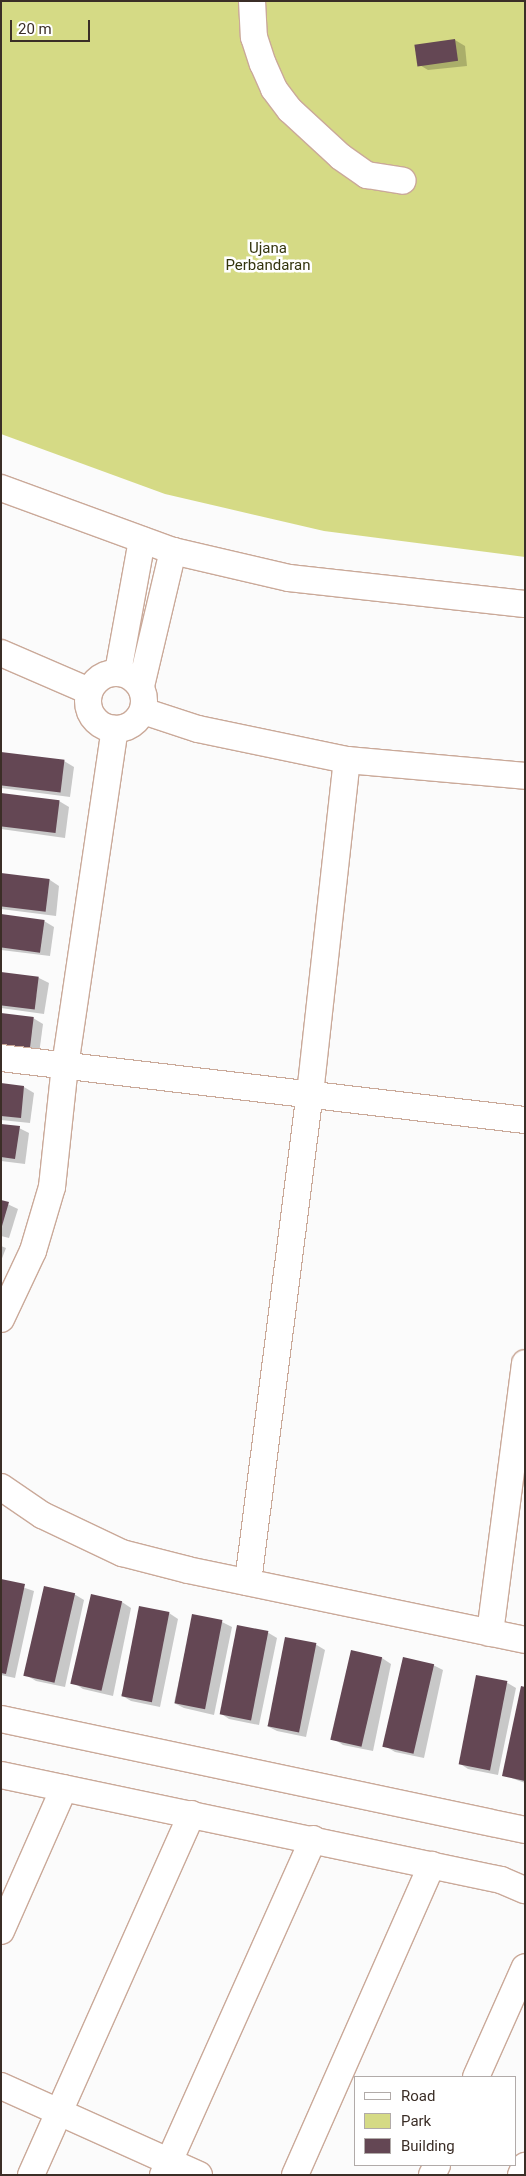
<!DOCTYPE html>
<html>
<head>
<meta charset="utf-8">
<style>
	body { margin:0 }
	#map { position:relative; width:526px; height:2176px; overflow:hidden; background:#fbfbfb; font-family:Roboto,sans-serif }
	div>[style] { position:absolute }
	.green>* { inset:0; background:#d5da85 }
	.shadow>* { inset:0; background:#0003 }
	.building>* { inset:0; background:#644754; transform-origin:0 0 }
	.roads { filter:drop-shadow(1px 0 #caa999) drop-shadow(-1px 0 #caa999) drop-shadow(0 1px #caa999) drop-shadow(0 -1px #caa999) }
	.minor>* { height:26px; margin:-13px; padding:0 13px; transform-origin:13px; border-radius:13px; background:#fff }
	.minor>.ring { margin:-13px; padding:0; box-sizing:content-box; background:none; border:26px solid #fff; border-radius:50% }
	span { translate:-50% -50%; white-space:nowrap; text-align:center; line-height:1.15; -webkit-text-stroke:5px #fff; paint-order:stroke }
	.park-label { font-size:15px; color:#34350e }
	.frame { position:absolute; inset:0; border:2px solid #3b2e27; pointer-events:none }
	.legend { position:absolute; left:354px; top:2076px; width:162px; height:90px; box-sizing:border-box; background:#fff; border:1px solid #b1aba9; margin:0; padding:6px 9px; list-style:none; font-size:15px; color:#3b2e27 }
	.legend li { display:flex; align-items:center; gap:10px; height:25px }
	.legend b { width:25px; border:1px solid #b1aba9 }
	.scale { position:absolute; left:10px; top:20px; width:80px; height:22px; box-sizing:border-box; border:2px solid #3b2e27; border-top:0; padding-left:6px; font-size:15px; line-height:18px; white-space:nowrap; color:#3b2e27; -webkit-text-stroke:4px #fff; paint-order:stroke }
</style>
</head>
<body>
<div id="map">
	<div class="green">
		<div style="clip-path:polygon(1px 1px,525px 1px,525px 557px,324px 531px,165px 494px,1px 434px)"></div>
	</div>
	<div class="shadow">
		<div style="clip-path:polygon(455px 40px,465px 46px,467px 66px,428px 70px,418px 64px)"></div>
		<div style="clip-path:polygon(1px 753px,64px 761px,74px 767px,70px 797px,1px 788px)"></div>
		<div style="clip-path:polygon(1px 794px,59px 801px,69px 807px,65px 838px,1px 829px)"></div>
		<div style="clip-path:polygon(1px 874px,50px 880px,59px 886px,56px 916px,1px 909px)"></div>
		<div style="clip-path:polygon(1px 915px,44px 921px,54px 927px,50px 956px,1px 950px)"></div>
		<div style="clip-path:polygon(1px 973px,39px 978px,49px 983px,44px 1014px,1px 1008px)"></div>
		<div style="clip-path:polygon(33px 1018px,43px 1024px,39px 1054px,1px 1049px)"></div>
		<div style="clip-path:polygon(1px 1084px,24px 1087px,34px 1093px,30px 1123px,1px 1120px)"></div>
		<div style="clip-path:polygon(1px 1125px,19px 1128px,29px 1133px,25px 1164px,1px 1161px)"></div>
		<div style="clip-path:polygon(1px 1201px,18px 1209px,9px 1238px,1px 1236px)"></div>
		<div style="clip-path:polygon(1px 1246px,6px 1248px,1px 1261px)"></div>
		<div style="clip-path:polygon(1px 1580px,34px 1591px,15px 1678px,1px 1675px)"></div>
		<div style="clip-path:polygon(74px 1594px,84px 1600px,65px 1687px,36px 1681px,26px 1675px)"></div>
		<div style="clip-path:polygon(122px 1602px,131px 1608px,113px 1696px,83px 1689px,74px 1683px)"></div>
		<div style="clip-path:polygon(169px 1613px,178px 1619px,160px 1707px,131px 1701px,121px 1695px)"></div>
		<div style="clip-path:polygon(193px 1616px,222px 1622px,232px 1627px,214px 1715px,184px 1708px,174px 1703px)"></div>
		<div style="clip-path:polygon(267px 1632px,277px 1638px,259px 1725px,229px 1719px,220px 1713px)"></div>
		<div style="clip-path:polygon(315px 1644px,325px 1650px,306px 1737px,277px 1731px,267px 1726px)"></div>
		<div style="clip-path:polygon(382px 1658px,391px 1664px,373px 1751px,343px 1745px,334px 1739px)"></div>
		<div style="clip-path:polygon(433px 1665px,443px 1670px,424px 1758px,395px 1752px,385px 1746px)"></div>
		<div style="clip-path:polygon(506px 1682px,516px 1688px,498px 1775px,468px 1769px,459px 1763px)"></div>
		<div style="clip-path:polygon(525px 1688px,525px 1783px,503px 1775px)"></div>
	</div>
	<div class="building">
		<div style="left:455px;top:39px;width:22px;height:41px;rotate:82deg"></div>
		<div style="left:1px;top:752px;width:64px;height:33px;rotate:7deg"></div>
		<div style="left:1px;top:793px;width:59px;height:33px;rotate:7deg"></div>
		<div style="left:1px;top:873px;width:49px;height:33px;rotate:7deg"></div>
		<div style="left:1px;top:914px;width:44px;height:33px;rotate:8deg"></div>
		<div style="left:1px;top:972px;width:38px;height:33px;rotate:7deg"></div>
		<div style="left:1px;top:1013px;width:33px;height:33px;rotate:7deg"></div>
		<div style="clip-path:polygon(1px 1083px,24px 1086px,21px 1118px,1px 1116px)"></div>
		<div style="clip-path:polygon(1px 1124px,20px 1126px,15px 1159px,1px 1157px)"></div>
		<div style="clip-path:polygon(1px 1200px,9px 1202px,2px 1226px,1px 1226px)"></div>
		<div style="clip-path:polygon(1px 1579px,25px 1584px,6px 1674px,1px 1673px)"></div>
		<div style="left:44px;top:1586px;width:32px;height:92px;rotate:13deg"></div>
		<div style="left:91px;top:1594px;width:32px;height:92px;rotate:13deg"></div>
		<div style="left:139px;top:1606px;width:31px;height:92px;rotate:11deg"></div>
		<div style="left:192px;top:1614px;width:31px;height:91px;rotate:11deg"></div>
		<div style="left:237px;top:1625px;width:32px;height:91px;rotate:11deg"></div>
		<div style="left:285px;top:1637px;width:32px;height:91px;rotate:11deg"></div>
		<div style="left:351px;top:1650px;width:32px;height:92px;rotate:13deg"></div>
		<div style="left:403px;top:1657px;width:32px;height:92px;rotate:13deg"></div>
		<div style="left:476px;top:1675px;width:32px;height:91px;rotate:11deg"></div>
		<div style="clip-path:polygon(521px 1686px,525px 1687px,525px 1781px,502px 1776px)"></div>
	</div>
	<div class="roads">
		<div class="minor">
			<div style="left:252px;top:1px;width:36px;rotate:87deg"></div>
			<div style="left:254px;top:37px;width:28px;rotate:72deg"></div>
			<div style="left:263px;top:64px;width:27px;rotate:66deg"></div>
			<div style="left:274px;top:89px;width:26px;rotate:53deg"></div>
			<div style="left:290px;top:110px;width:69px;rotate:42.7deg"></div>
			<div style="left:341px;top:157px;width:32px;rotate:35deg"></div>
			<div style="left:367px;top:175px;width:36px;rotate:9deg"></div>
			<div style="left:1px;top:488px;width:183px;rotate:20.1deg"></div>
			<div style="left:173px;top:551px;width:119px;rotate:13.1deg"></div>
			<div style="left:289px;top:578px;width:237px;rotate:6.3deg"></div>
			<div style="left:1px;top:653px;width:96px;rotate:23.4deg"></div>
			<div style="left:118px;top:672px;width:134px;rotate:-79.7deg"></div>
			<div class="ring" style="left:88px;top:673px;width:30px;height:30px"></div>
			<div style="left:141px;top:686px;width:139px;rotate:-76.7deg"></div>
			<div style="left:143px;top:711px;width:58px;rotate:18.1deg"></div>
			<div style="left:198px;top:729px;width:152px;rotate:11.8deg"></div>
			<div style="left:347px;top:760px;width:179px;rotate:5.1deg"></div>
			<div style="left:1px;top:1058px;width:528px;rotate:6.75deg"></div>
			<div style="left:1px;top:1319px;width:75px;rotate:-64.8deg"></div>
			<div style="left:33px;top:1251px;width:67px;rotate:-73.5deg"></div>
			<div style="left:52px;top:1187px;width:122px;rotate:-83.9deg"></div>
			<div style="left:65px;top:1066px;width:341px;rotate:-81.6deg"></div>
			<div style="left:1px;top:1487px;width:50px;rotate:34.3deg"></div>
			<div style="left:42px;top:1515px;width:89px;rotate:25.4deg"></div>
			<div style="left:122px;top:1553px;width:68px;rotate:14.4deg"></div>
			<div style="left:188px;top:1570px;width:344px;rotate:11.7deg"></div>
			<div style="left:248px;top:1582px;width:492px;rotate:-82.8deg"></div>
			<div style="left:310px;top:1094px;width:336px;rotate:-83.7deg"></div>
			<div style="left:490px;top:1633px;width:272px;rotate:-82.6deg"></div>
			<div style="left:1px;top:1719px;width:536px;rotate:11.96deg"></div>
			<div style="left:1px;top:1775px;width:511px;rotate:11.86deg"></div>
			<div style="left:501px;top:1880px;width:26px;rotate:23deg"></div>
			<div style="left:1px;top:1931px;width:156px;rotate:-66.2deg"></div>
			<div style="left:476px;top:2077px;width:120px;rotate:-66deg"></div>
			<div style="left:1px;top:2086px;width:217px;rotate:24.2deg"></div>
			<div style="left:31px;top:2175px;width:395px;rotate:-66deg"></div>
			<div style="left:163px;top:2175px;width:368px;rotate:-65.9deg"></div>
			<div style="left:295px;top:2175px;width:339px;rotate:-66.2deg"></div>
			<div style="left:432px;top:2175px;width:11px;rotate:-63deg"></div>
			<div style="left:521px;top:2175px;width:10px;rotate:-66deg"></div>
		</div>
	</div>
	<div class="park-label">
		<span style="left:268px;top:257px">Ujana<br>Perbandaran</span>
	</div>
	<div class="frame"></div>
	<ul class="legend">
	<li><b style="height:6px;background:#fff"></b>Road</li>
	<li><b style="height:14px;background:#d5da85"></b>Park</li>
	<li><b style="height:14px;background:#644754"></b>Building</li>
	</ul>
	<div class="scale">20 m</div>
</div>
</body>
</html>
